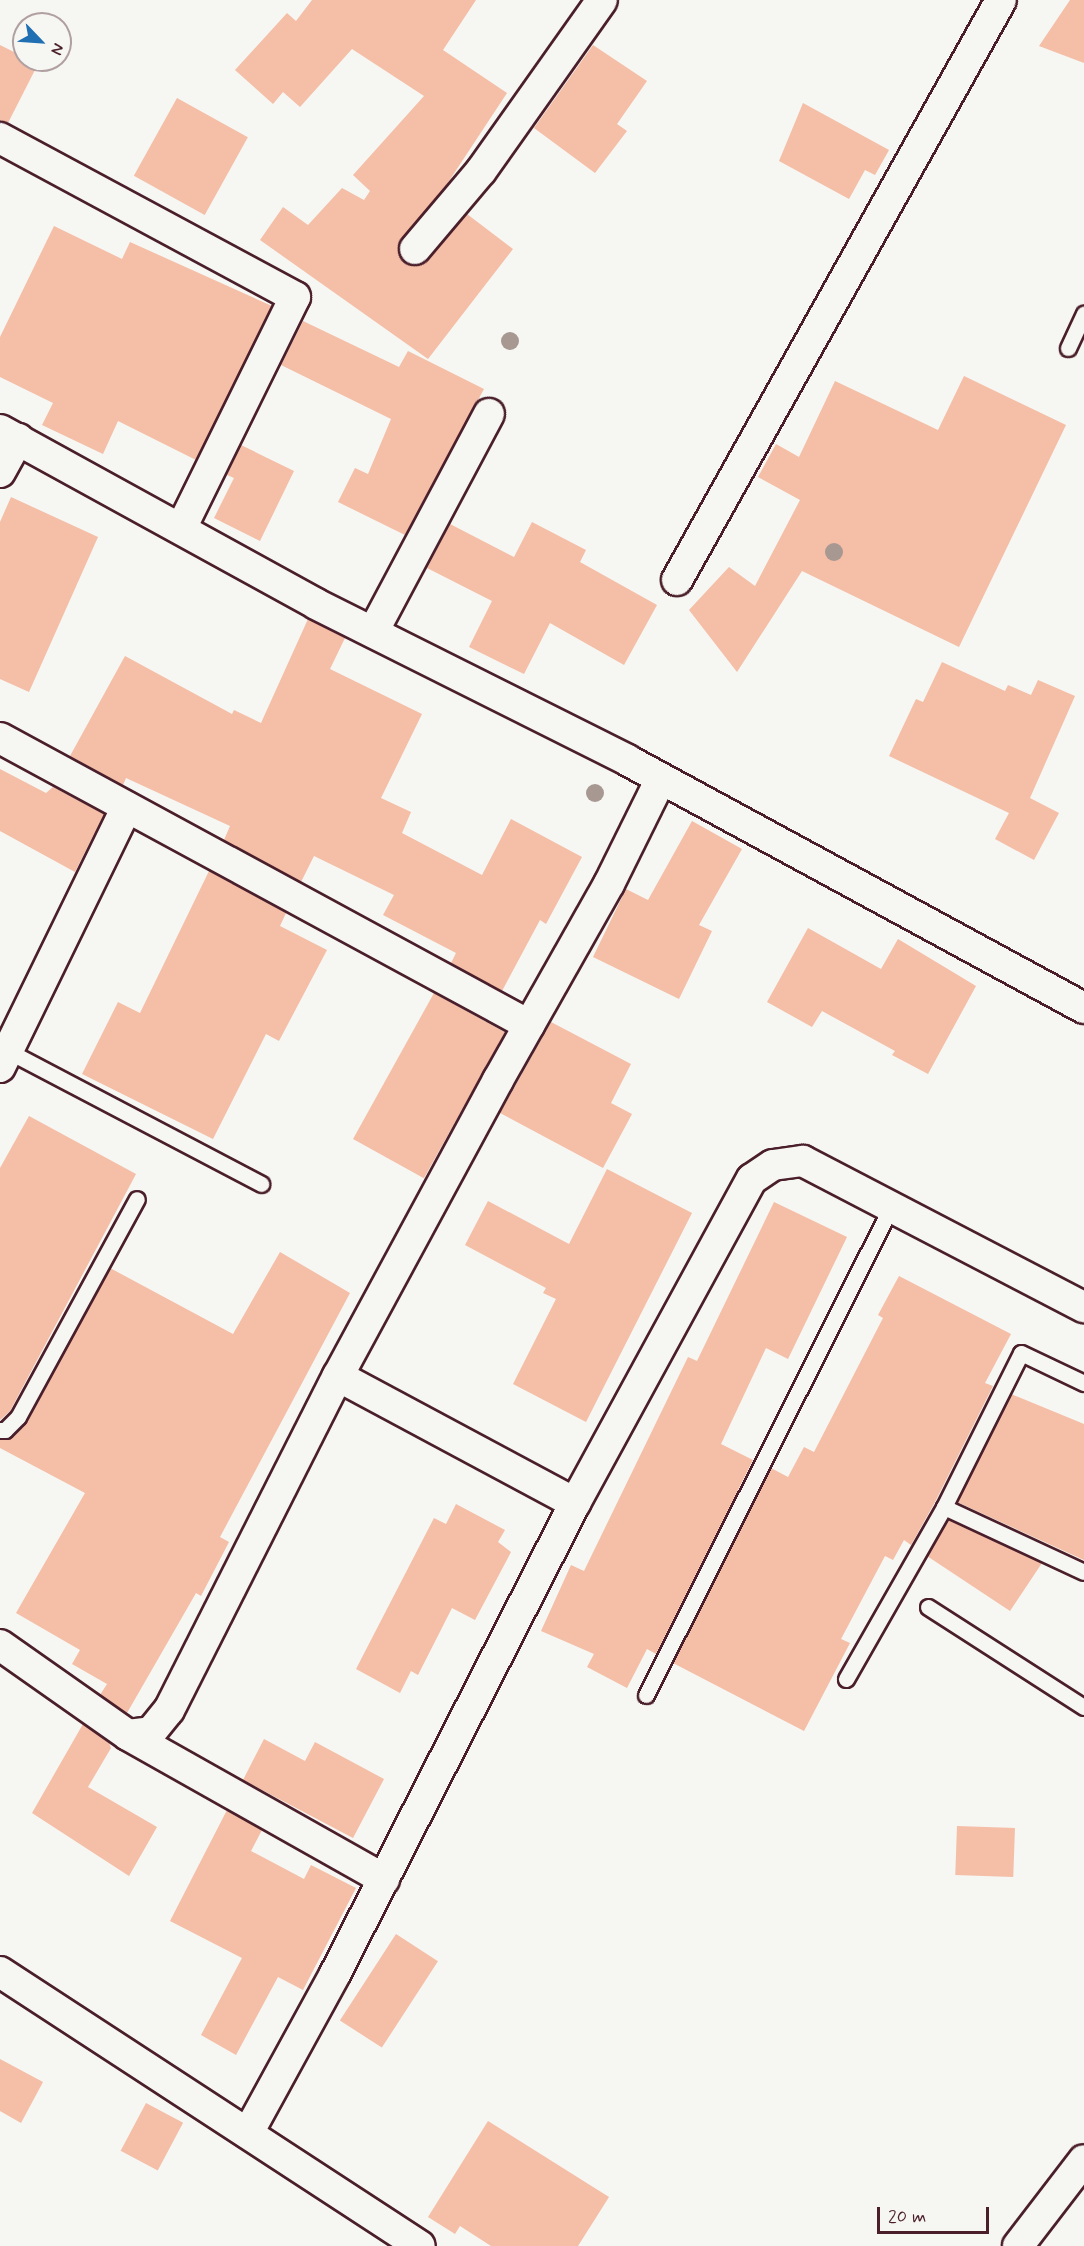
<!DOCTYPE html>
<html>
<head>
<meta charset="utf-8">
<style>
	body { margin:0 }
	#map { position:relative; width:1084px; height:2246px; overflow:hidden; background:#f6f6f2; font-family:Mynerve,sans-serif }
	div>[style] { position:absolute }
	.building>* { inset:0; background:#f4bea7; transform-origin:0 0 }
	.roads { filter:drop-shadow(2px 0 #4a1f2b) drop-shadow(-2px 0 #4a1f2b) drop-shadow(0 2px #4a1f2b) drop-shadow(0 -2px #4a1f2b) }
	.service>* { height:15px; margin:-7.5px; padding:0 7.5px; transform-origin:7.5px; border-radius:7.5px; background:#f6f6f2 }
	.minor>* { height:30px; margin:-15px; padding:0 15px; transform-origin:15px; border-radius:15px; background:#f6f6f2 }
	.trees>* { width:18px; height:18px; margin:-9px; border-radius:50%; background:#a79892 }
	span { translate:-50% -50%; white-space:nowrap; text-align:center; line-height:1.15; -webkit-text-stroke:4.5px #f6f6f2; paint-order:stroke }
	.north { position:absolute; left:12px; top:12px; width:60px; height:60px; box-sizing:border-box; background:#f6f6f2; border:2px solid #b1a0a2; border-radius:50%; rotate:115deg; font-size:16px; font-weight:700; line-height:24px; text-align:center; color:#4a1f2b }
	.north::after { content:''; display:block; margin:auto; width:21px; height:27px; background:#1f6fb2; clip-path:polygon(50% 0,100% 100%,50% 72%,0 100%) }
	.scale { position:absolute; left:877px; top:2207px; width:112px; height:27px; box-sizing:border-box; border:3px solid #4a1f2b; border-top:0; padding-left:8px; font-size:18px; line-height:21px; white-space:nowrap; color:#4a1f2b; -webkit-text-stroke:4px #f6f6f2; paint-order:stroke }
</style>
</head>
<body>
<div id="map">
	<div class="building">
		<div style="clip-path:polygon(312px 0,476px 0,443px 50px,507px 93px,447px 184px,398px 245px,403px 262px,421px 265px,467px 214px,513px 249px,428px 359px,260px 240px,283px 207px,308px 225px,342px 188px,364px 200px,370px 191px,353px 175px,424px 96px,352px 49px,300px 107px,283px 92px,273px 104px,235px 70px,287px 13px,296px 21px)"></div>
		<div style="clip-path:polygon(1070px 0,1084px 0,1084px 63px,1039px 46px)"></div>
		<div style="clip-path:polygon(0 45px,38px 64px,8px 123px,0 121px)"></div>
		<div style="clip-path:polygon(593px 45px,647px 81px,617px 124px,627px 131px,595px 173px,534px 128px)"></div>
		<div style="left:177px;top:98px;width:81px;height:89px;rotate:29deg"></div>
		<div style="clip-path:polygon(803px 103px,889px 150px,875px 175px,865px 170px,849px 199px,779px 161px)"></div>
		<div style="clip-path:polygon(54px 226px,122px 259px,130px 242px,272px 306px,196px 460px,118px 421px,103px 454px,42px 425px,53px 403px,0 377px,0 337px)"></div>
		<div style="clip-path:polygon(303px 321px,399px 367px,408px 351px,484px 389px,405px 535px,338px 502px,355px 468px,368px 474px,391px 419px,281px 365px)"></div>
		<div style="clip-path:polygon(964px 376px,1066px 425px,959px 647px,802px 571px,737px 672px,689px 610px,729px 567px,755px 586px,800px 500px,758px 477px,776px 444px,799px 457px,835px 381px,938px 430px)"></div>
		<div style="clip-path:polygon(241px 445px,294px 471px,260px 541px,214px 518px,234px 478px,227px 475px)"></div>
		<div style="clip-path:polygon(11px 497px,98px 537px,29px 692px,0 679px,0 522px)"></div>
		<div style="clip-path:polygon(532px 522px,586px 550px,580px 562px,657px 605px,624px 665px,550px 623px,524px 674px,469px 647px,492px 601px,427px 568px,450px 524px,514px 557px)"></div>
		<div style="clip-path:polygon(308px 619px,345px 638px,330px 669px,422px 714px,381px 798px,411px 812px,402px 833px,482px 875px,511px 819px,582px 857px,546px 924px,540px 920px,502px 991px,451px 963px,456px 953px,383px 915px,394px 895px,314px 856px,301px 882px,224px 840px,230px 826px,126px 778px,123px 785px,70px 756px,125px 656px,232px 714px,234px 710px,261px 723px)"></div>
		<div style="clip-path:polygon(942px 662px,1005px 691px,1008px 685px,1031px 695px,1038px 680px,1075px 696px,1030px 798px,1059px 813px,1034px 860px,995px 839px,1009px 813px,889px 756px,916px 699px,923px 702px)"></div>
		<div style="clip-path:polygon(0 769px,46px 793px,53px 787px,104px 814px,75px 872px,0 831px)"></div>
		<div style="clip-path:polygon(692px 821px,742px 849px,699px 925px,712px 931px,679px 999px,593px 957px,626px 889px,648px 900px)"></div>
		<div style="clip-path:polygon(209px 871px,286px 913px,280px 926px,327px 950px,279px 1041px,266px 1034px,213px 1139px,82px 1074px,118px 1002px,140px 1013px)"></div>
		<div style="clip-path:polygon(808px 928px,881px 969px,898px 939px,976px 986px,928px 1074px,892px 1055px,895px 1051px,822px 1011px,812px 1027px,767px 1002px)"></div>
		<div style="left:434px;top:993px;width:81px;height:167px;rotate:29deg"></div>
		<div style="clip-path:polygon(551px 1022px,631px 1064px,611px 1103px,632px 1114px,603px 1168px,500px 1113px)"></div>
		<div style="clip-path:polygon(29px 1116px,136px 1174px,10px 1411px,0 1420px,0 1168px)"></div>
		<div style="clip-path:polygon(607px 1169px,692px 1213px,586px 1422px,513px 1384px,556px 1299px,543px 1293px,546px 1288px,465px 1245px,488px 1201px,569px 1244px)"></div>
		<div style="clip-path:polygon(774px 1202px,847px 1237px,788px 1359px,766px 1348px,721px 1444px,753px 1460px,656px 1654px,647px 1649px,627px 1688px,587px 1667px,594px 1654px,541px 1631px,571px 1565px,584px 1571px,688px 1357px,697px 1361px)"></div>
		<div style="clip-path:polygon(280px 1252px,350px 1293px,220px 1537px,229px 1542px,201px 1596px,196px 1593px,127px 1713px,100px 1695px,107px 1684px,72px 1664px,80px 1650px,16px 1613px,85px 1493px,0 1448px,0 1440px,12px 1437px,27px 1422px,110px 1268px,233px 1334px)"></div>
		<div style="clip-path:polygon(899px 1276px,1011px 1334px,985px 1383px,993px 1386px,935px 1502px,911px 1545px,904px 1540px,893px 1560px,885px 1556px,841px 1639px,850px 1643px,804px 1731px,673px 1663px,771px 1468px,788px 1477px,804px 1447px,814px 1452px,883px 1318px,878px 1315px)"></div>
		<div style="clip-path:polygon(1011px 1394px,1084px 1424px,1084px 1560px,957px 1502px)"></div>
		<div style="clip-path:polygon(456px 1504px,505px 1530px,498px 1542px,511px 1552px,475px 1620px,452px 1608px,418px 1675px,411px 1671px,400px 1693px,356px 1669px,434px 1518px,446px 1524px)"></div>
		<div style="clip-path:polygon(948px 1520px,1042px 1563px,1010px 1611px,927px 1556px)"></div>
		<div style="clip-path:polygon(83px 1724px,109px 1743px,111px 1748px,88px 1787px,157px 1827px,129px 1876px,32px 1813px)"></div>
		<div style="clip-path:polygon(264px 1739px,305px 1761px,315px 1742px,384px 1779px,353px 1838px,243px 1780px)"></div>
		<div style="clip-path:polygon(227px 1810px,262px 1830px,251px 1851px,304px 1879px,311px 1865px,356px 1888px,303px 1990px,278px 1977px,236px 2055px,201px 2035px,242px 1958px,170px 1921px)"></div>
		<div style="left:957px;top:1826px;width:58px;height:49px;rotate:2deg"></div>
		<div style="left:396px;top:1934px;width:50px;height:103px;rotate:33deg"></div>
		<div style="clip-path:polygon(0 2059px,43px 2082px,21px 2123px,0 2111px)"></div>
		<div style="left:146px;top:2103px;width:42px;height:54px;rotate:28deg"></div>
		<div style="clip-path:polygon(488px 2121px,609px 2197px,578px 2246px,491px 2246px,460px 2226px,455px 2234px,428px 2217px)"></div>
	</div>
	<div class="roads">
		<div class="service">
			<div style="left:1068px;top:348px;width:38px;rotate:-65deg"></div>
			<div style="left:8px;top:1051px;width:286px;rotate:27.7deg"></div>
			<div style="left:0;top:1430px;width:5px"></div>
			<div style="left:5px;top:1430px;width:18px;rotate:-45deg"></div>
			<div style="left:18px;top:1417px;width:248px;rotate:-61.4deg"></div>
			<div style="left:944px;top:1507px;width:154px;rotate:24.9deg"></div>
			<div style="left:928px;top:1607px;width:185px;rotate:32.7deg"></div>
			<div style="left:846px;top:1679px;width:198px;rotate:-60.3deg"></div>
			<div style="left:944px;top:1507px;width:172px;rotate:-63.4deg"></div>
			<div style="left:1021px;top:1353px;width:70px;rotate:25.5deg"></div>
			<div style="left:646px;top:1695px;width:546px;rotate:-63.34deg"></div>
		</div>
		<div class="minor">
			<div style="left:0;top:138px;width:335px;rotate:28.3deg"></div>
			<div style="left:295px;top:297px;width:258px;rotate:116.2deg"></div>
			<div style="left:415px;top:249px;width:102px;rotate:-49.8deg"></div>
			<div style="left:481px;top:171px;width:209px;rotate:-54.7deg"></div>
			<div style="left:0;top:430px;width:361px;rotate:28.8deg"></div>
			<div style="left:316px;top:604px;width:348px;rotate:26.6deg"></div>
			<div style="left:627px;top:760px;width:520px;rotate:28.49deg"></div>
			<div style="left:0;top:472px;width:38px;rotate:-61deg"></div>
			<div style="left:677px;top:580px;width:664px;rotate:-60.81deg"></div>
			<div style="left:373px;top:632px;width:247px;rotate:-62deg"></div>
			<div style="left:0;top:738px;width:602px;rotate:28.48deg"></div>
			<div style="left:0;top:1067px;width:289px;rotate:-64deg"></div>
			<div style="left:338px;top:1376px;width:269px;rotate:28.2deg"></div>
			<div style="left:0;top:1645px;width:156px;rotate:35.1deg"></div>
			<div style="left:128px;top:1735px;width:23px;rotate:-7deg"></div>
			<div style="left:151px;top:1732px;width:28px;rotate:-51deg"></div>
			<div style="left:169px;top:1710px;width:374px;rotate:-63.2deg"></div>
			<div style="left:338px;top:1376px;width:336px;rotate:-61.6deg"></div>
			<div style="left:498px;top:1080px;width:225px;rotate:-60.5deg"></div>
			<div style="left:609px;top:884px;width:117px;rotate:-63.7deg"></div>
			<div style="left:128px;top:1735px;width:294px;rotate:29.4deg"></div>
			<div style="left:0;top:1972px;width:501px;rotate:33.12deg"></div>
			<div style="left:248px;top:2133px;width:181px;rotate:-61.3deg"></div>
			<div style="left:335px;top:1974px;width:529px;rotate:-63deg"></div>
			<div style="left:575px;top:1503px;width:369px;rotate:-61.4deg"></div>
			<div style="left:752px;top:1179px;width:25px;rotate:-34deg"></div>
			<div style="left:773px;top:1165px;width:30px;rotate:-8deg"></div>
			<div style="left:803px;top:1161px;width:317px;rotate:27.5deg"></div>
			<div style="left:1018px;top:2246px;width:108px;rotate:-52.5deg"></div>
		</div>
	</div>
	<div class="trees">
		<div style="left:510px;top:341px"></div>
		<div style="left:834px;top:552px"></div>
		<div style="left:595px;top:793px"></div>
	</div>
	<div class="north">N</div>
	<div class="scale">20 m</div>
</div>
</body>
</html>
